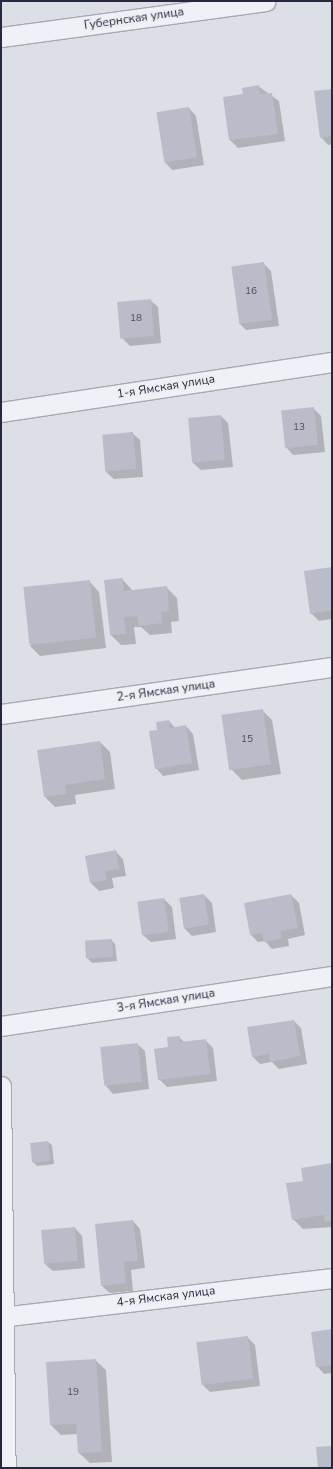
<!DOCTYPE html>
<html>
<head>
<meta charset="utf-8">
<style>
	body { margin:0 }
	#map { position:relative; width:333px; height:1469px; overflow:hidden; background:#dddfe7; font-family:"Nunito Sans",sans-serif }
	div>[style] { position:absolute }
	.shadow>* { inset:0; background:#0003 }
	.building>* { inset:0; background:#bbbcca; transform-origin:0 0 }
	.roads { filter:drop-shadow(1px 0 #a6a8b4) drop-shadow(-1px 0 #a6a8b4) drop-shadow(0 1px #a6a8b4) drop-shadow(0 -1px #a6a8b4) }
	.street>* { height:19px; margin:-9.5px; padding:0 9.5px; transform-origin:9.5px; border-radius:9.5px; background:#f0f1f6 }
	span { translate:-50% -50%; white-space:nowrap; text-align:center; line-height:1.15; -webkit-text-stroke:4px #edeef5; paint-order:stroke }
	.number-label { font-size:10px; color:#4c4e61 }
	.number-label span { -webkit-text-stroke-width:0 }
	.street-label { font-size:12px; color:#27293e }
	.frame { position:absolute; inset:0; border:2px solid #27293e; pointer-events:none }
</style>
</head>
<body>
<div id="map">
	<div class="shadow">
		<div style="clip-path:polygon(258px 86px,279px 101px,285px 141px,238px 148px,230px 140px,225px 98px,244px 95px)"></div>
		<div style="clip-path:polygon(332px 90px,332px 144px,328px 145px,321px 137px)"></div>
		<div style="clip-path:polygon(189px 108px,196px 116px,204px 165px,172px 170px,165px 162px,157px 113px)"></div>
		<div style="clip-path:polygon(263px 263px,271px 271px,279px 326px,246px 330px,239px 323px)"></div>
		<div style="clip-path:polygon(150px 300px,158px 307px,161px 343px,130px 346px,122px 338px)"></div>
		<div style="clip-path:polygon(314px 409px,321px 416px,325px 452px,293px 455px,286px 447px,282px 411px)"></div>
		<div style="clip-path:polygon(221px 416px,228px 423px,233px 467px,201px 470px,193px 463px)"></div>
		<div style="clip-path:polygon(132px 433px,140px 440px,143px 477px,114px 479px,106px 472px)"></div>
		<div style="clip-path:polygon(332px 568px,332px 619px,319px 621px,311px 613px)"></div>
		<div style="clip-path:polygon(122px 579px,133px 591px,166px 587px,177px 598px,179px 621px,171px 622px,172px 633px,150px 635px,141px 627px,134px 627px,136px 644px,121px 645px,111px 635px,105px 581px)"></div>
		<div style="clip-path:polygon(89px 581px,99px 592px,106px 648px,40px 656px,30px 646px)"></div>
		<div style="clip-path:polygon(262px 710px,272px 720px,281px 774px,242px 780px,232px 770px,223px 717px)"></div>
		<div style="clip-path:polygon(169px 721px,175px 728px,186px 726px,193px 734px,199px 770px,163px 776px,156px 768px,158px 731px)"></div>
		<div style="clip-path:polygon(100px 742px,110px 752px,115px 789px,75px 795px,76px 804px,55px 807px,45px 797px)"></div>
		<div style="clip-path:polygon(116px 852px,123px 859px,126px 876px,112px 878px,114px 888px,99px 891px,91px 883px,86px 857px)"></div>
		<div style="clip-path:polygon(204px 895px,212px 903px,216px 932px,192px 936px,184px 928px,180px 898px)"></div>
		<div style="clip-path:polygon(291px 895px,299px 903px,305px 935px,288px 939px,289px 946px,272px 949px,265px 941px,258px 942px,251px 935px)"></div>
		<div style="clip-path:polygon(164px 899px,172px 907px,176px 939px,151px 942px,143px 935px)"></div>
		<div style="clip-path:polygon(111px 940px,115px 944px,117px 961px,92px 963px,88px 959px)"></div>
		<div style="clip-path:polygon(294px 1021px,301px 1028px,307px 1064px,279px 1069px,272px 1062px,260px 1064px,253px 1057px)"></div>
		<div style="clip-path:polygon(179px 1037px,185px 1043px,205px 1040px,213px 1048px,217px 1081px,167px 1087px,159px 1079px,169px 1048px)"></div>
		<div style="clip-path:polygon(137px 1044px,145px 1051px,149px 1089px,113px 1094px,106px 1086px)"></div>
		<div style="clip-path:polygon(48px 1142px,52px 1145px,54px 1164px,37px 1166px,33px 1162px)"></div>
		<div style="clip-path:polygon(332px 1164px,332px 1227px,303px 1229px,293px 1219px,304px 1182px)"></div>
		<div style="clip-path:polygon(133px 1221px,140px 1229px,145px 1268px,131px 1270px,133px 1291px,110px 1293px,102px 1286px)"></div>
		<div style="clip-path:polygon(75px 1228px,82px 1236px,85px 1268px,53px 1271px,45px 1264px)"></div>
		<div style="clip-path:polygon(332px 1330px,332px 1373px,324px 1374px,317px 1366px)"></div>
		<div style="clip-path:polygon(247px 1337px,255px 1345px,260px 1386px,210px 1392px,202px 1384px)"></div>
		<div style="clip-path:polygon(95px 1360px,106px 1370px,112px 1462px,90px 1463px,79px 1453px,78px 1434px,61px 1435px,51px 1425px)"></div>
	</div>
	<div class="building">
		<div style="clip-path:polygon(259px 85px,260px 94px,272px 93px,278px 134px,229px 140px,223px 97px,243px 94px,242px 88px)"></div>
		<div style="clip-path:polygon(332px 89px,332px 136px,320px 138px,314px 91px)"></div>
		<div style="left:189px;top:107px;width:51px;height:33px;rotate:81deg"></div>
		<div style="left:264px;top:262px;width:58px;height:33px;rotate:82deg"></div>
		<div style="left:151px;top:299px;width:37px;height:34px;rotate:85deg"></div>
		<div style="left:314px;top:407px;width:38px;height:33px;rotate:84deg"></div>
		<div style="left:221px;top:415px;width:45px;height:33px;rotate:85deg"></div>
		<div style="left:133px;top:432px;width:37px;height:31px;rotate:85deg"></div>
		<div style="clip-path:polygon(332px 567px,332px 610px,310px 614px,304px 571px)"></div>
		<div style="clip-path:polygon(123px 578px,124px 591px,167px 586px,169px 611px,161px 612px,162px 623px,139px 626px,137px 616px,124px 617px,126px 634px,110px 635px,104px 580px)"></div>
		<div style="left:90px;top:580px;width:58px;height:67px;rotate:84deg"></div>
		<div style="left:263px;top:709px;width:56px;height:42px;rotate:82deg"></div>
		<div style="clip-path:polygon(169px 720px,170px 728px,186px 725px,192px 763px,155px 769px,149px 731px,157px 730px,156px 722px)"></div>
		<div style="clip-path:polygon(100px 741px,105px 779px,65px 785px,66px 794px,44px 797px,37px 750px)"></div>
		<div style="clip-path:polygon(116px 850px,119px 869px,105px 871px,107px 880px,90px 883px,85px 856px)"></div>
		<div style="left:204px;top:894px;width:31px;height:25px;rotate:81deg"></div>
		<div style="clip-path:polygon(291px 894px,298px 928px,280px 931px,282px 938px,264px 942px,262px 933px,250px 935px,244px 903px)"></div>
		<div style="left:164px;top:898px;width:34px;height:27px;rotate:82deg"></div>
		<div style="left:112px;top:939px;width:18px;height:27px;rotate:87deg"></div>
		<div style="clip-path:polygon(294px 1020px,300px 1056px,270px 1062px,269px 1054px,252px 1057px,247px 1027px)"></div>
		<div style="clip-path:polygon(180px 1036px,180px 1042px,206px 1039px,210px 1074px,158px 1080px,154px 1049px,168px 1047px,167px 1037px)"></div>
		<div style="left:138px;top:1043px;width:39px;height:38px;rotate:84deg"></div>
		<div style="left:48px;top:1141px;width:20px;height:18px;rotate:84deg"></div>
		<div style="clip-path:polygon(332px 1163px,332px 1221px,325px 1222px,324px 1215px,292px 1220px,286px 1183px,303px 1181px,301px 1168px)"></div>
		<div style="clip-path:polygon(133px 1220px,138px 1261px,124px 1262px,126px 1283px,101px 1286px,95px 1224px)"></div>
		<div style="left:75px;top:1227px;width:34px;height:34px;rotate:85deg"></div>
		<div style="clip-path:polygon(332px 1329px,332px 1365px,316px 1367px,311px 1332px)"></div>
		<div style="left:248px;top:1336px;width:43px;height:52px;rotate:83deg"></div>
		<div style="clip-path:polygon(96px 1359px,102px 1452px,78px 1453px,76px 1424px,50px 1425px,46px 1362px)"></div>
		<div style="clip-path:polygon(332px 1446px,332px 1468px,318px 1468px,316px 1447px)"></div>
	</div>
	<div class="roads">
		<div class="street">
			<div style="left:1px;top:37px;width:267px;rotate:-7.7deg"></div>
			<div style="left:1px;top:412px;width:335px;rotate:-8.6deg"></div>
			<div style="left:1px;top:714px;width:334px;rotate:-8.1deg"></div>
			<div style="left:1px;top:1026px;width:335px;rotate:-8.6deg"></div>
			<div style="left:1px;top:1086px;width:382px;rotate:89.3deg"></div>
			<div style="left:1px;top:1317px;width:333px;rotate:-6.7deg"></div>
		</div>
	</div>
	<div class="number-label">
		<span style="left:251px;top:292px">16</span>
		<span style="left:136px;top:319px">18</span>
		<span style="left:299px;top:428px">13</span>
		<span style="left:247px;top:740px">15</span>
		<span style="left:73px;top:1393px">19</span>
	</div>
	<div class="street-label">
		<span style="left:134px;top:19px;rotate:-8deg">Губернская улица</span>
		<span style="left:166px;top:387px;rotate:-9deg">1-я Ямская улица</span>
		<span style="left:166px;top:691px;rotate:-8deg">2-я Ямская улица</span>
		<span style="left:166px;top:1001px;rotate:-9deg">3-я Ямская улица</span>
		<span style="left:166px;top:1297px;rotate:-7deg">4-я Ямская улица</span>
	</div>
	<div class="frame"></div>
</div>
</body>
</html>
